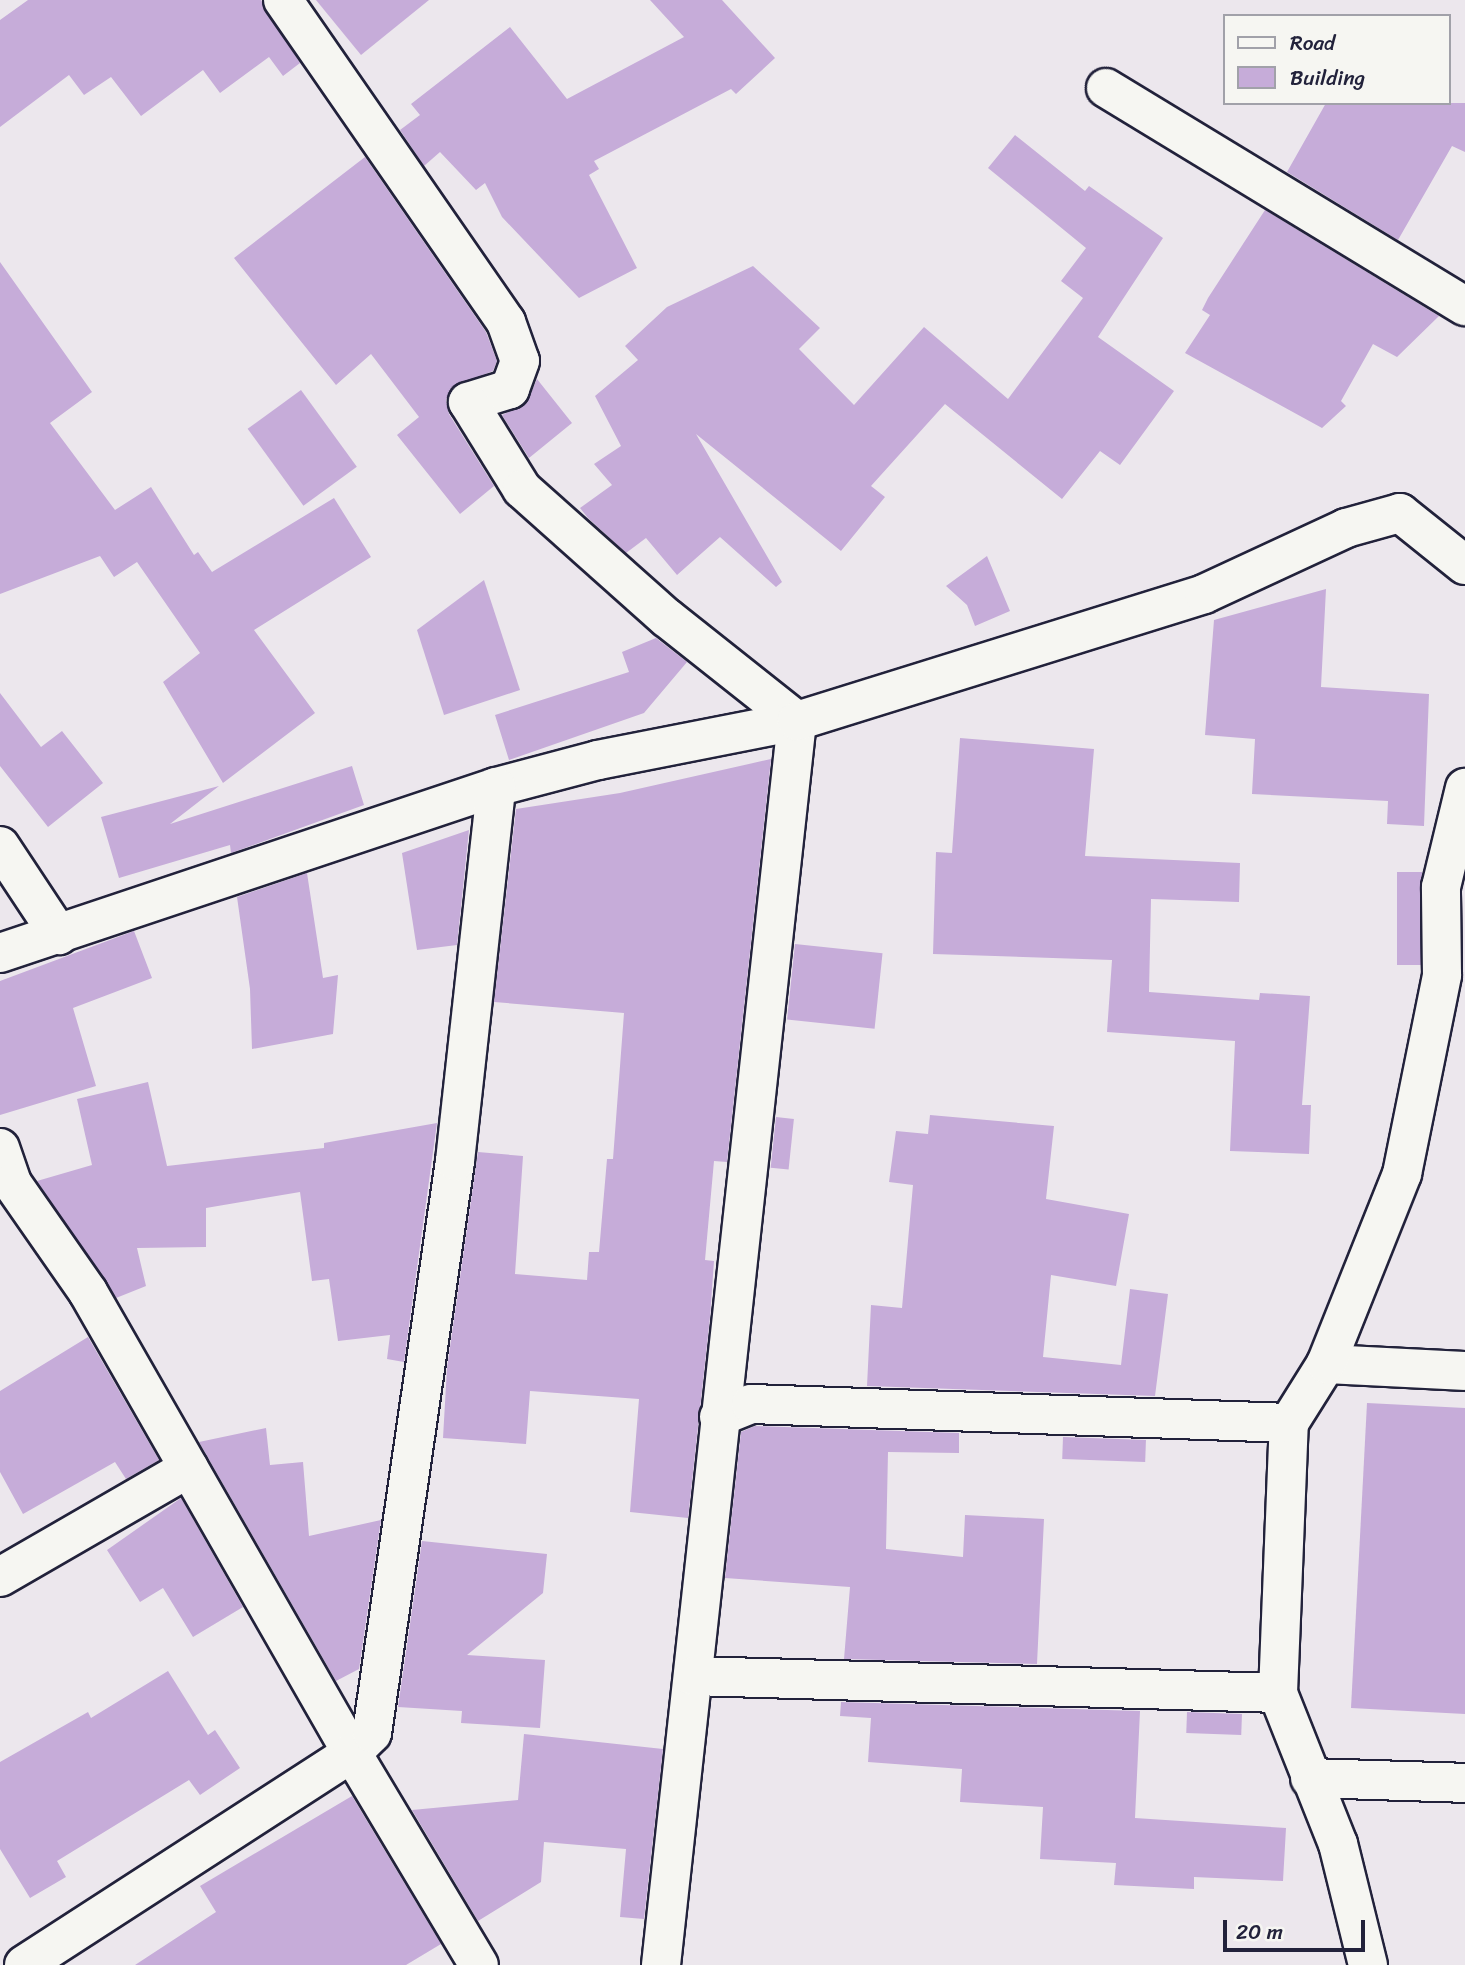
<!DOCTYPE html>
<html>
<head>
<meta charset="utf-8">
<style>
	body { margin:0 }
	#map { position:relative; width:1465px; height:1965px; overflow:hidden; background:#ece7ed; font-family:Sriracha,sans-serif }
	div>[style] { position:absolute }
	.building>* { inset:0; background:#c6acd9; transform-origin:0 0 }
	.roads { filter:drop-shadow(2px 0 #22223b) drop-shadow(-2px 0 #22223b) drop-shadow(0 2px #22223b) drop-shadow(0 -2px #22223b) }
	.minor>* { height:38px; margin:-19px; padding:0 19px; transform-origin:19px; border-radius:19px; background:#f6f6f2 }
	span { translate:-50% -50%; white-space:nowrap; text-align:center; line-height:1.15; -webkit-text-stroke:6px #f6f6f2; paint-order:stroke }
	.legend { position:absolute; left:1223px; top:14px; width:228px; height:91px; box-sizing:border-box; background:#f6f6f2; border:2px solid #a1a1a9; margin:0; padding:9px 12px; list-style:none; font-size:21px; color:#22223b }
	.legend li { display:flex; align-items:center; gap:14px; height:35px }
	.legend b { width:35px; border:2px solid #a1a1a9 }
	.scale { position:absolute; left:1223px; top:1920px; width:142px; height:32px; box-sizing:border-box; border:4px solid #22223b; border-top:0; padding-left:9px; font-size:21px; line-height:24px; white-space:nowrap; color:#22223b; -webkit-text-stroke:5px #f6f6f2; paint-order:stroke }
</style>
</head>
<body>
<div id="map">
	<div class="building">
		<div style="clip-path:polygon(28px 0,261px 0,300px 63px,283px 76px,269px 57px,220px 93px,203px 70px,141px 116px,111px 77px,84px 95px,69px 75px,0 127px,0 20px)"></div>
		<div style="clip-path:polygon(316px 0,429px 0,361px 55px)"></div>
		<div style="clip-path:polygon(650px 0,722px 0,775px 58px,736px 94px,731px 89px,594px 161px,599px 169px,589px 175px,637px 268px,579px 298px,502px 217px,485px 183px,476px 190px,440px 152px,424px 166px,400px 130px,420px 115px,411px 104px,510px 27px,567px 99px,684px 37px)"></div>
		<div style="clip-path:polygon(1326px 103px,1465px 103px,1465px 152px,1452px 146px,1398px 240px,1287px 172px)"></div>
		<div style="clip-path:polygon(1015px 135px,1085px 191px,1089px 186px,1163px 238px,1098px 337px,1174px 391px,1120px 465px,1100px 451px,1062px 499px,945px 404px,871px 486px,885px 497px,841px 551px,696px 434px,782px 582px,776px 587px,720px 537px,677px 575px,646px 538px,626px 553px,588px 518px,580px 508px,612px 485px,594px 464px,621px 446px,595px 396px,638px 360px,625px 346px,667px 307px,753px 266px,820px 328px,799px 349px,854px 405px,924px 327px,1008px 399px,1083px 298px,1061px 281px,1086px 248px,988px 168px)"></div>
		<div style="clip-path:polygon(365px 157px,486px 332px,497px 361px,493px 371px,451px 388px,446px 400px,449px 414px,494px 486px,460px 514px,397px 435px,419px 417px,371px 354px,336px 385px,234px 258px)"></div>
		<div style="clip-path:polygon(1265px 210px,1439px 316px,1397px 357px,1373px 344px,1341px 401px,1346px 406px,1322px 428px,1185px 353px,1210px 315px,1202px 310px,1208px 298px)"></div>
		<div style="clip-path:polygon(0 262px,92px 392px,50px 423px,115px 510px,151px 487px,194px 555px,198px 552px,212px 572px,334px 498px,371px 557px,254px 630px,315px 713px,223px 783px,163px 682px,200px 653px,137px 562px,114px 577px,100px 556px,0 594px)"></div>
		<div style="clip-path:polygon(537px 379px,572px 423px,529px 458px,502px 415px,526px 404px)"></div>
		<div style="left:301px;top:390px;width:95px;height:66px;rotate:54deg"></div>
		<div style="clip-path:polygon(987px 556px,1010px 611px,975px 626px,967px 605px,946px 586px)"></div>
		<div style="clip-path:polygon(484px 580px,520px 690px,444px 715px,417px 630px)"></div>
		<div style="clip-path:polygon(1326px 589px,1321px 687px,1429px 694px,1424px 826px,1387px 824px,1388px 801px,1252px 794px,1255px 739px,1205px 735px,1214px 620px)"></div>
		<div style="clip-path:polygon(656px 638px,687px 662px,644px 713px,509px 760px,495px 715px,629px 672px,622px 652px)"></div>
		<div style="clip-path:polygon(0 693px,41px 747px,62px 731px,103px 783px,48px 827px,0 766px)"></div>
		<div style="clip-path:polygon(960px 738px,1094px 749px,1085px 856px,1240px 863px,1239px 902px,1151px 899px,1149px 992px,1259px 1000px,1260px 993px,1310px 996px,1302px 1105px,1311px 1105px,1309px 1154px,1230px 1151px,1235px 1041px,1107px 1032px,1112px 960px,933px 954px,936px 852px,952px 853px)"></div>
		<div style="clip-path:polygon(771px 759px,727px 1162px,714px 1161px,705px 1260px,714px 1261px,710px 1317px,688px 1518px,630px 1512px,639px 1399px,530px 1391px,526px 1444px,443px 1438px,447px 1368px,478px 1152px,523px 1156px,515px 1274px,587px 1280px,589px 1252px,599px 1252px,607px 1159px,613px 1159px,624px 1013px,494px 1002px,516px 809px,620px 793px)"></div>
		<div style="clip-path:polygon(352px 766px,364px 805px,231px 853px,230px 845px,119px 878px,101px 817px,219px 786px,170px 824px)"></div>
		<div style="clip-path:polygon(469px 830px,457px 945px,417px 950px,402px 853px)"></div>
		<div style="left:1397px;top:872px;width:25px;height:93px"></div>
		<div style="clip-path:polygon(307px 873px,323px 978px,338px 975px,333px 1034px,252px 1049px,250px 989px,237px 897px)"></div>
		<div style="clip-path:polygon(134px 931px,152px 978px,73px 1008px,96px 1086px,0 1115px,0 981px)"></div>
		<div style="left:795px;top:944px;width:88px;height:76px;rotate:6deg"></div>
		<div style="clip-path:polygon(148px 1082px,167px 1166px,324px 1148px,324px 1143px,437px 1123px,404px 1362px,387px 1359px,390px 1335px,338px 1341px,329px 1279px,312px 1281px,300px 1192px,206px 1208px,206px 1247px,137px 1248px,146px 1286px,116px 1298px,37px 1181px,92px 1165px,77px 1099px)"></div>
		<div style="clip-path:polygon(930px 1115px,1054px 1126px,1046px 1199px,1129px 1214px,1116px 1286px,1051px 1275px,1043px 1357px,1121px 1365px,1130px 1289px,1168px 1294px,1155px 1396px,867px 1386px,871px 1305px,902px 1308px,903px 1297px,913px 1185px,889px 1182px,896px 1131px,928px 1134px)"></div>
		<div style="left:776px;top:1117px;width:18px;height:51px;rotate:6deg"></div>
		<div style="clip-path:polygon(88px 1337px,159px 1460px,126px 1479px,115px 1462px,23px 1514px,0 1472px,0 1391px)"></div>
		<div style="clip-path:polygon(1367px 1403px,1465px 1408px,1465px 1714px,1351px 1708px)"></div>
		<div style="clip-path:polygon(755px 1426px,959px 1433px,959px 1453px,888px 1452px,886px 1549px,963px 1557px,965px 1515px,1044px 1519px,1037px 1664px,844px 1659px,850px 1587px,725px 1578px,741px 1432px)"></div>
		<div style="clip-path:polygon(266px 1428px,270px 1465px,303px 1462px,309px 1536px,381px 1520px,359px 1669px,336px 1681px,199px 1442px)"></div>
		<div style="left:1063px;top:1437px;width:83px;height:22px;rotate:2deg"></div>
		<div style="clip-path:polygon(181px 1498px,243px 1607px,193px 1637px,163px 1588px,140px 1602px,107px 1550px)"></div>
		<div style="clip-path:polygon(422px 1541px,547px 1554px,543px 1593px,467px 1655px,545px 1660px,540px 1728px,461px 1723px,462px 1711px,398px 1707px)"></div>
		<div style="clip-path:polygon(168px 1671px,208px 1735px,215px 1730px,240px 1768px,200px 1795px,189px 1780px,57px 1861px,66px 1877px,30px 1898px,0 1849px,0 1762px,88px 1712px,91px 1718px)"></div>
		<div style="clip-path:polygon(841px 1702px,1140px 1711px,1135px 1818px,1286px 1828px,1283px 1881px,1194px 1877px,1194px 1889px,1114px 1885px,1116px 1863px,1040px 1859px,1043px 1807px,960px 1802px,962px 1769px,868px 1762px,871px 1718px,840px 1716px)"></div>
		<div style="left:1187px;top:1712px;width:55px;height:21px;rotate:2deg"></div>
		<div style="clip-path:polygon(524px 1734px,663px 1749px,644px 1919px,620px 1917px,626px 1849px,544px 1842px,541px 1882px,478px 1921px,412px 1810px,518px 1800px)"></div>
		<div style="clip-path:polygon(352px 1796px,441px 1944px,406px 1965px,135px 1965px,216px 1912px,200px 1886px)"></div>
	</div>
	<div class="roads">
		<div class="minor">
			<div style="left:283px;top:0;width:392px;rotate:55.3deg"></div>
			<div style="left:506px;top:322px;width:41px;rotate:70.3deg"></div>
			<div style="left:520px;top:361px;width:30px;rotate:110deg"></div>
			<div style="left:510px;top:389px;width:44px;rotate:162.8deg"></div>
			<div style="left:468px;top:402px;width:102px;rotate:58.2deg"></div>
			<div style="left:522px;top:489px;width:194px;rotate:41.7deg"></div>
			<div style="left:667px;top:618px;width:166px;rotate:38.4deg"></div>
			<div style="left:797px;top:721px;width:1251px;rotate:96.24deg"></div>
			<div style="left:1106px;top:88px;width:420px;rotate:31.3deg"></div>
			<div style="left:0;top:846px;width:107px;rotate:56.5deg"></div>
			<div style="left:0;top:953px;width:523px;rotate:-18.5deg"></div>
			<div style="left:496px;top:787px;width:106px;rotate:-14.8deg"></div>
			<div style="left:598px;top:760px;width:203px;rotate:-11.1deg"></div>
			<div style="left:797px;top:721px;width:426px;rotate:-17.3deg"></div>
			<div style="left:1204px;top:594px;width:157px;rotate:-24.9deg"></div>
			<div style="left:1346px;top:528px;width:56px;rotate:-15.5deg"></div>
			<div style="left:1400px;top:513px;width:83px;rotate:38.7deg"></div>
			<div style="left:0;top:1148px;width:37px;rotate:71deg"></div>
			<div style="left:12px;top:1183px;width:133px;rotate:55.1deg"></div>
			<div style="left:88px;top:1292px;width:531px;rotate:60.2deg"></div>
			<div style="left:352px;top:1753px;width:247px;rotate:59.1deg"></div>
			<div style="left:1326px;top:1364px;width:139px;rotate:2.9deg"></div>
			<div style="left:719px;top:1417px;width:35px;rotate:-22deg"></div>
			<div style="left:751px;top:1404px;width:538px;rotate:2.02deg"></div>
			<div style="left:0;top:1577px;width:218px;rotate:-30deg"></div>
			<div style="left:693px;top:1676px;width:585px;rotate:1.66deg"></div>
			<div style="left:1310px;top:1778px;width:155px;rotate:1.8deg"></div>
			<div style="left:24px;top:1965px;width:391px;rotate:-32.9deg"></div>
			<div style="left:352px;top:1753px;width:28px;rotate:-45deg"></div>
			<div style="left:372px;top:1733px;width:578px;rotate:-81.74deg"></div>
			<div style="left:455px;top:1161px;width:376px;rotate:-83.7deg"></div>
			<div style="left:1368px;top:1965px;width:125px;rotate:-103.9deg"></div>
			<div style="left:1338px;top:1844px;width:162px;rotate:-111.7deg"></div>
			<div style="left:1278px;top:1693px;width:270px;rotate:-87.7deg"></div>
			<div style="left:1289px;top:1423px;width:70px;rotate:-57.9deg"></div>
			<div style="left:1326px;top:1364px;width:205px;rotate:-68.2deg"></div>
			<div style="left:1402px;top:1174px;width:203px;rotate:-78.6deg"></div>
			<div style="left:1442px;top:975px;width:88px;rotate:-90.7deg"></div>
			<div style="left:1441px;top:887px;width:102px;rotate:-76.4deg"></div>
		</div>
	</div>
	<ul class="legend">
	<li><b style="height:9px;background:#f6f6f2"></b>Road</li>
	<li><b style="height:19px;background:#c6acd9"></b>Building</li>
	</ul>
	<div class="scale">20 m</div>
</div>
</body>
</html>
